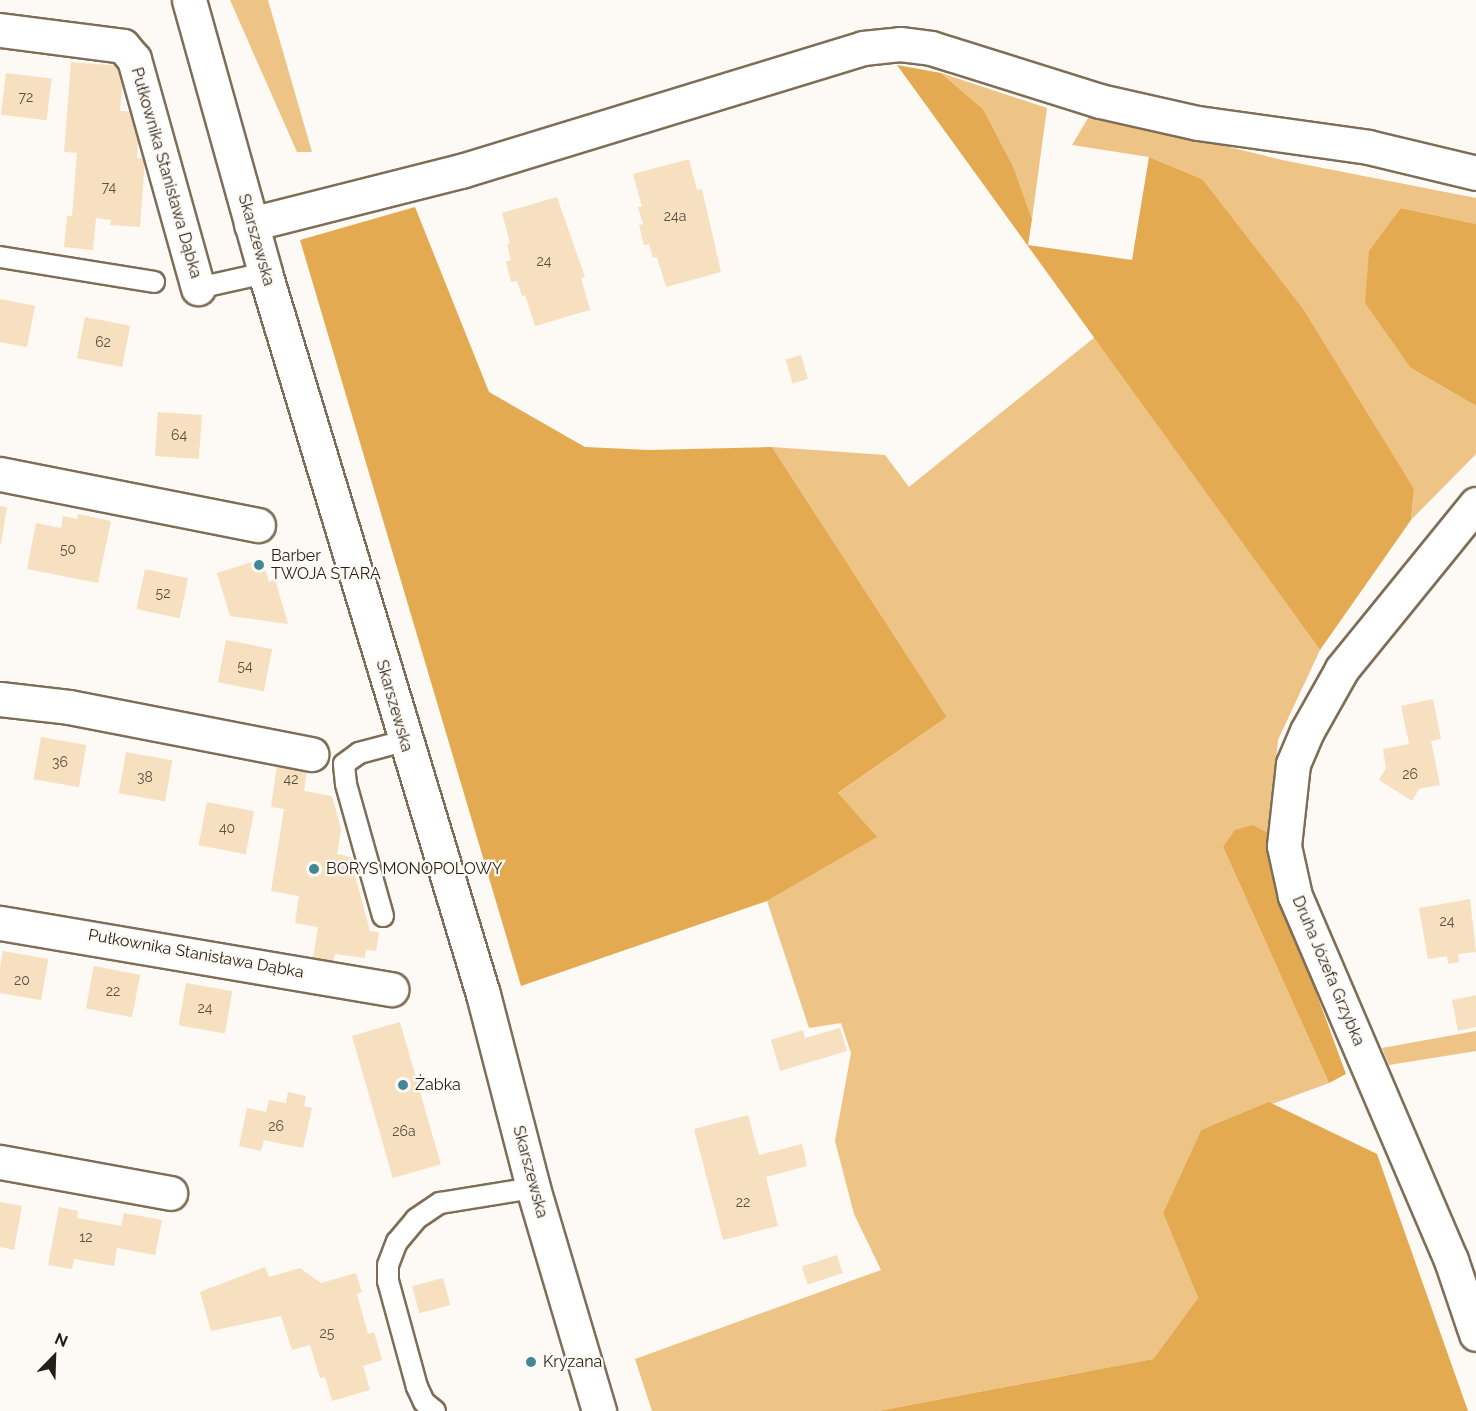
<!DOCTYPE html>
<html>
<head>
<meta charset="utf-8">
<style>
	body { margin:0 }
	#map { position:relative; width:1476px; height:1411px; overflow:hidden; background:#fdf9f4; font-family:Raleway,sans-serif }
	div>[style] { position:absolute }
	.green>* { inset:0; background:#eec486 }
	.forest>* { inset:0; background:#e3aa51 }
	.building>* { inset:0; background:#f7e0bf; transform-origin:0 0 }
	.roads { filter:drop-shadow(2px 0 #7e6e57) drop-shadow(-2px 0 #7e6e57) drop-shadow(0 2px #7e6e57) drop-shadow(0 -2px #7e6e57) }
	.lane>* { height:20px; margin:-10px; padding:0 10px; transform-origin:10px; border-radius:10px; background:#fff }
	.street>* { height:33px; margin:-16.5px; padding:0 16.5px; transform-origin:16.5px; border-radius:16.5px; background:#fff }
	.secondary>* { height:33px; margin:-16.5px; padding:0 16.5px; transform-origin:16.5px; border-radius:16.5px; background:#fff }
	.dots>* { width:16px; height:16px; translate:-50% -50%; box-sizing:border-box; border:3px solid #fdf9f4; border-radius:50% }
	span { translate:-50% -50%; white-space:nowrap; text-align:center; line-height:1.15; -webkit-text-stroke:4.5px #fdf9f4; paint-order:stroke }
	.number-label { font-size:14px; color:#5a4f40 }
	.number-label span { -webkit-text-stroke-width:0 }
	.street-label { font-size:16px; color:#251f15 }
	.poi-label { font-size:16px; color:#251f15 }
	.left { translate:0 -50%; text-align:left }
	.north { position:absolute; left:24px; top:1327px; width:60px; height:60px; -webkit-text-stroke:4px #fdf9f4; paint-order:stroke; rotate:23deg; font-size:16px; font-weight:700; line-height:24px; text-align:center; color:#251f15 }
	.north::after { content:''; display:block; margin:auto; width:21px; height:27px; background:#251f15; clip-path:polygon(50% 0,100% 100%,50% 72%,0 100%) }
</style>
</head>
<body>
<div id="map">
	<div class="green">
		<div style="clip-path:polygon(230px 0,268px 0,312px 152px,297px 152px)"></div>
		<div style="clip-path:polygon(941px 73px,1047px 108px,1032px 219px,1013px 166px,983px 109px)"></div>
		<div style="clip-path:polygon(1091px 113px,1282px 160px,1476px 198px,1476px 224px,1401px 208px,1411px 368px,1476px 406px,1476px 454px,1411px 520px,1414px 489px,1202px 179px,1149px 157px,1072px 145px)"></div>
		<div style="clip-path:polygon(1095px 337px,1320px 650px,1278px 740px,1269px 833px,1253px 825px,1223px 847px,1329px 1083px,1201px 1130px,1163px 1213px,1198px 1298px,1153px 1359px,878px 1411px,652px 1411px,635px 1359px,881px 1270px,854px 1214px,835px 1141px,851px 1053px,841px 1023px,809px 1028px,767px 901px,876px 837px,837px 794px,947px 717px,772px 447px,885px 455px,909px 487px)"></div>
		<div style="clip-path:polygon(1476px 1031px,1476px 1051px,1389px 1065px,1382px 1048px)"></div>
	</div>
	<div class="forest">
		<div style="clip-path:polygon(897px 65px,941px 73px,983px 109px,1013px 166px,1032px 219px,1028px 245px,1132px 260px,1149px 157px,1202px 179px,1303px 309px,1414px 489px,1411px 520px,1320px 650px)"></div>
		<div style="clip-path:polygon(415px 207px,489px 392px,585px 447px,649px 450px,772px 447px,947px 717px,838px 793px,877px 837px,767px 901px,521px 986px,300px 240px)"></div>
		<div style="clip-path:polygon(1401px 208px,1476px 224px,1476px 406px,1411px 368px,1365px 303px,1369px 251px)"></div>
		<div style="clip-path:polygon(1253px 825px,1269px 833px,1271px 869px,1346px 1074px,1329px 1083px,1223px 847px,1235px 830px)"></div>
		<div style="clip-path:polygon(1269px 1102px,1377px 1154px,1468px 1411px,878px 1411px,1153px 1359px,1198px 1298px,1163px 1213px,1201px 1130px)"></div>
	</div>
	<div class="building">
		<div style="clip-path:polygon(71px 62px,124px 66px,120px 111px,140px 112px,137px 158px,145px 158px,140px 227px,110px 225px,111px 220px,96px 218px,93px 250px,64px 247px,67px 216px,72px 216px,77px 153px,64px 152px)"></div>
		<div style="left:6px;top:73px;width:46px;height:42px;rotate:7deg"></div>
		<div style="clip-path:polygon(689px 159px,697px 190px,702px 189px,721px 272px,666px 287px,657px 257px,653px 258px,649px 244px,644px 245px,639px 225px,643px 224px,638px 207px,642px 207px,633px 174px)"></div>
		<div style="clip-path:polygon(557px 197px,585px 277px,581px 278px,590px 310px,535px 326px,525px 295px,522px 296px,517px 281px,511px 282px,506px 262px,511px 260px,507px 244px,510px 243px,502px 213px)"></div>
		<div style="clip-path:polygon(0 299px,35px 306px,27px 347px,0 342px)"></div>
		<div style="left:85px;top:317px;width:46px;height:42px;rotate:11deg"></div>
		<div style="left:801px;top:355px;width:25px;height:16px;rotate:74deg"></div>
		<div style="left:158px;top:412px;width:44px;height:44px;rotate:4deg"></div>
		<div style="clip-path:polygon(0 506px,7px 507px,1px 544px,0 544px)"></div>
		<div style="clip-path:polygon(78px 514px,111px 521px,98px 583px,27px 569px,36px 523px,61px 528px,63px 516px,77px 519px)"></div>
		<div style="clip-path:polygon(262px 559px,269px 582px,275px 579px,288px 624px,230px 616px,217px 573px)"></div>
		<div style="left:145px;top:569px;width:44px;height:41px;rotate:12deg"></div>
		<div style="left:226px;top:640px;width:47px;height:43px;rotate:11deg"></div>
		<div style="clip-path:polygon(1433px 699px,1441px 739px,1431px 741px,1440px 785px,1419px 789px,1412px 801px,1379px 780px,1386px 768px,1383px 749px,1409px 744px,1401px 706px)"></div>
		<div style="left:41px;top:737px;width:46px;height:43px;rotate:10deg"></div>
		<div style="left:126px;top:752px;width:47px;height:42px;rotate:10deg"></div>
		<div style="clip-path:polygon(277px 765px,307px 770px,304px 791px,332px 796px,341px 829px,337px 854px,350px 857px,370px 931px,379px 932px,376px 951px,366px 950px,365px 958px,335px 954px,333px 962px,313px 958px,318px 927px,295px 923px,299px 896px,271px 891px,284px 809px,271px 807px)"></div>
		<div style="left:207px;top:802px;width:48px;height:44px;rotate:11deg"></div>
		<div style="clip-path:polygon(1470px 899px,1476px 952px,1458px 954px,1459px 962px,1448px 964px,1447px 956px,1428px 959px,1419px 908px)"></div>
		<div style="left:3px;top:951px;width:46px;height:42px;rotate:10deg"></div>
		<div style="left:94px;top:966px;width:47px;height:43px;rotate:11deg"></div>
		<div style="left:186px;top:983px;width:47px;height:43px;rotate:10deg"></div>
		<div style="clip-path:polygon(1476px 995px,1476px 1027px,1458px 1031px,1452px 1000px)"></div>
		<div style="left:400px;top:1022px;width:148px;height:50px;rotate:74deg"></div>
		<div style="clip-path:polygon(840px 1028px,847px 1051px,780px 1071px,771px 1040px,803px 1030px,805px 1038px)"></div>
		<div style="clip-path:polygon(288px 1092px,306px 1096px,304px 1106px,312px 1108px,303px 1148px,264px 1140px,261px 1151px,239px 1146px,247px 1108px,266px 1112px,269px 1100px,286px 1103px)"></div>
		<div style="clip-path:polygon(748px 1115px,759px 1155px,802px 1144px,807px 1166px,766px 1177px,778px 1226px,723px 1240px,694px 1129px)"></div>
		<div style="clip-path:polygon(0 1202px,22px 1206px,14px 1250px,0 1247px)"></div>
		<div style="clip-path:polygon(59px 1207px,78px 1211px,77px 1218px,121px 1226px,124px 1213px,162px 1220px,155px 1255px,117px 1248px,114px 1266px,74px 1259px,72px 1269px,48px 1265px)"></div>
		<div style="left:837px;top:1255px;width:19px;height:37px;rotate:72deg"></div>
		<div style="clip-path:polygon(265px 1267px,269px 1277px,300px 1268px,321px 1283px,356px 1273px,362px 1292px,357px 1294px,368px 1334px,374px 1332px,382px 1360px,363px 1366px,370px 1390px,332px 1401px,325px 1377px,320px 1378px,310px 1345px,292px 1350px,281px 1316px,211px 1331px,200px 1292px)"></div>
		<div style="left:443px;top:1278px;width:28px;height:32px;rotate:75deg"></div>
	</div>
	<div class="roads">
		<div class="lane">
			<div style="left:0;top:257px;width:156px;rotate:9.2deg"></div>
			<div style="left:198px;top:288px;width:69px;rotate:-12.6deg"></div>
			<div style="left:383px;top:916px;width:137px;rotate:-105.7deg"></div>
			<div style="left:346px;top:784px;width:20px;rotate:-96deg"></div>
			<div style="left:344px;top:764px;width:19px;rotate:-36deg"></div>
			<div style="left:359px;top:753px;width:47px;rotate:-14.9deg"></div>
			<div style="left:435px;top:1411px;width:14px;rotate:-141deg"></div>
			<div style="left:424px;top:1402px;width:17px;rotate:-115deg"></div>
			<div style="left:417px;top:1387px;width:110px;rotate:-105.3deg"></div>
			<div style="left:388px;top:1281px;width:16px;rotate:-90deg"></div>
			<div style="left:388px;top:1265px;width:25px;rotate:-69deg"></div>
			<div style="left:397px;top:1242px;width:30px;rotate:-50deg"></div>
			<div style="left:416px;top:1219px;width:29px;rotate:-34deg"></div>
			<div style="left:440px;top:1203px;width:94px;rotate:-9.2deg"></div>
		</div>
		<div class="street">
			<div style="left:0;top:30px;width:124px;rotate:7.4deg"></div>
			<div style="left:123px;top:46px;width:17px;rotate:50deg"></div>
			<div style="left:134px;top:59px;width:238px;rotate:74.4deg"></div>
			<div style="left:251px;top:224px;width:217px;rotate:-14.2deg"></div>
			<div style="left:461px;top:171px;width:420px;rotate:-17deg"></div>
			<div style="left:863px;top:48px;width:37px;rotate:-6deg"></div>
			<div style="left:900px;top:44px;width:31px;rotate:7deg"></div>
			<div style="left:931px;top:48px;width:177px;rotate:17.4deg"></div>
			<div style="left:1100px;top:101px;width:100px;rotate:12.7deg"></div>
			<div style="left:1198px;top:123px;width:172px;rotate:8deg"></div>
			<div style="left:1368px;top:147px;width:111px;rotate:13.5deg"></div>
			<div style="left:0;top:474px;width:263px;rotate:11.2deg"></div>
			<div style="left:1476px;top:504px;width:213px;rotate:129.1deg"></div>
			<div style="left:1342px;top:669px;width:71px;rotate:119.4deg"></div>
			<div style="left:1307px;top:731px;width:36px;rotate:113deg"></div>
			<div style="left:1293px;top:764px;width:82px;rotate:96.3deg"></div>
			<div style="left:1284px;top:846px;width:51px;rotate:77.6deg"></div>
			<div style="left:1295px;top:896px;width:396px;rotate:66.8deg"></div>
			<div style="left:1451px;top:1260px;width:78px;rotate:71.3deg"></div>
			<div style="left:0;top:699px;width:69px;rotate:6.6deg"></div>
			<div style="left:69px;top:707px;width:247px;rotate:11deg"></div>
			<div style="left:0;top:923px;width:397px;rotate:9.6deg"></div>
			<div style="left:0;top:1162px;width:173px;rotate:10.3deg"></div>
		</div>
		<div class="secondary">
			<div style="left:189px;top:0;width:283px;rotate:74.4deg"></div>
			<div style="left:265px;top:273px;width:753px;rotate:73.18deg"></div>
			<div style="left:483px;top:994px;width:200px;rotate:75.5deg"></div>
			<div style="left:533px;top:1188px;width:233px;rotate:73.5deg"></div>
		</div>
	</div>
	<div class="dots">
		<div style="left:259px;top:565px;background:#448897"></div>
		<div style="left:314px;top:869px;background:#448897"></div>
		<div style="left:403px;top:1085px;background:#448897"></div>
		<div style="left:531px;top:1362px;background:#448897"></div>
	</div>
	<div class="number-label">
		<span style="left:26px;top:97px">72</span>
		<span style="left:109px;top:187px">74</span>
		<span style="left:675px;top:216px">24a</span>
		<span style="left:544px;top:261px">24</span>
		<span style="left:103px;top:342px">62</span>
		<span style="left:179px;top:435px">64</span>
		<span style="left:68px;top:549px">50</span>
		<span style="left:163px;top:593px">52</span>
		<span style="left:245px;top:666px">54</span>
		<span style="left:60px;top:762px">36</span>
		<span style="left:1410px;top:774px">26</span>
		<span style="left:145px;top:777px">38</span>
		<span style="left:291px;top:779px">42</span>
		<span style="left:227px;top:828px">40</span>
		<span style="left:1447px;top:921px">24</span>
		<span style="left:22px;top:980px">20</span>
		<span style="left:113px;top:991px">22</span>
		<span style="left:205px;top:1008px">24</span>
		<span style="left:276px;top:1126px">26</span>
		<span style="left:404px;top:1131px">26a</span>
		<span style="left:743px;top:1202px">22</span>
		<span style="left:86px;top:1237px">12</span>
		<span style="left:327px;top:1333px">25</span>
	</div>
	<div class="street-label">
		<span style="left:166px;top:173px;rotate:74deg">Pułkownika Stanisława Dąbka</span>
		<span style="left:256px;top:240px;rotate:74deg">Skarszewska</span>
		<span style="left:394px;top:706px;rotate:74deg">Skarszewska</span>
		<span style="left:196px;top:954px;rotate:10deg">Pułkownika Stanisława Dąbka</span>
		<span style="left:1328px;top:971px;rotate:67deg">Druha Józefa Grzybka</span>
		<span style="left:530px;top:1172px;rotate:75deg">Skarszewska</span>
	</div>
	<div class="poi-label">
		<span class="left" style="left:271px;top:565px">Barber<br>TWOJA STARA</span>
		<span class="left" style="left:326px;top:869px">BORYS MONOPOLOWY</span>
		<span class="left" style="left:415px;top:1085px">Żabka</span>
		<span class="left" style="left:543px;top:1362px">Kryzana</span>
	</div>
	<div class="north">N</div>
</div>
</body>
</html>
